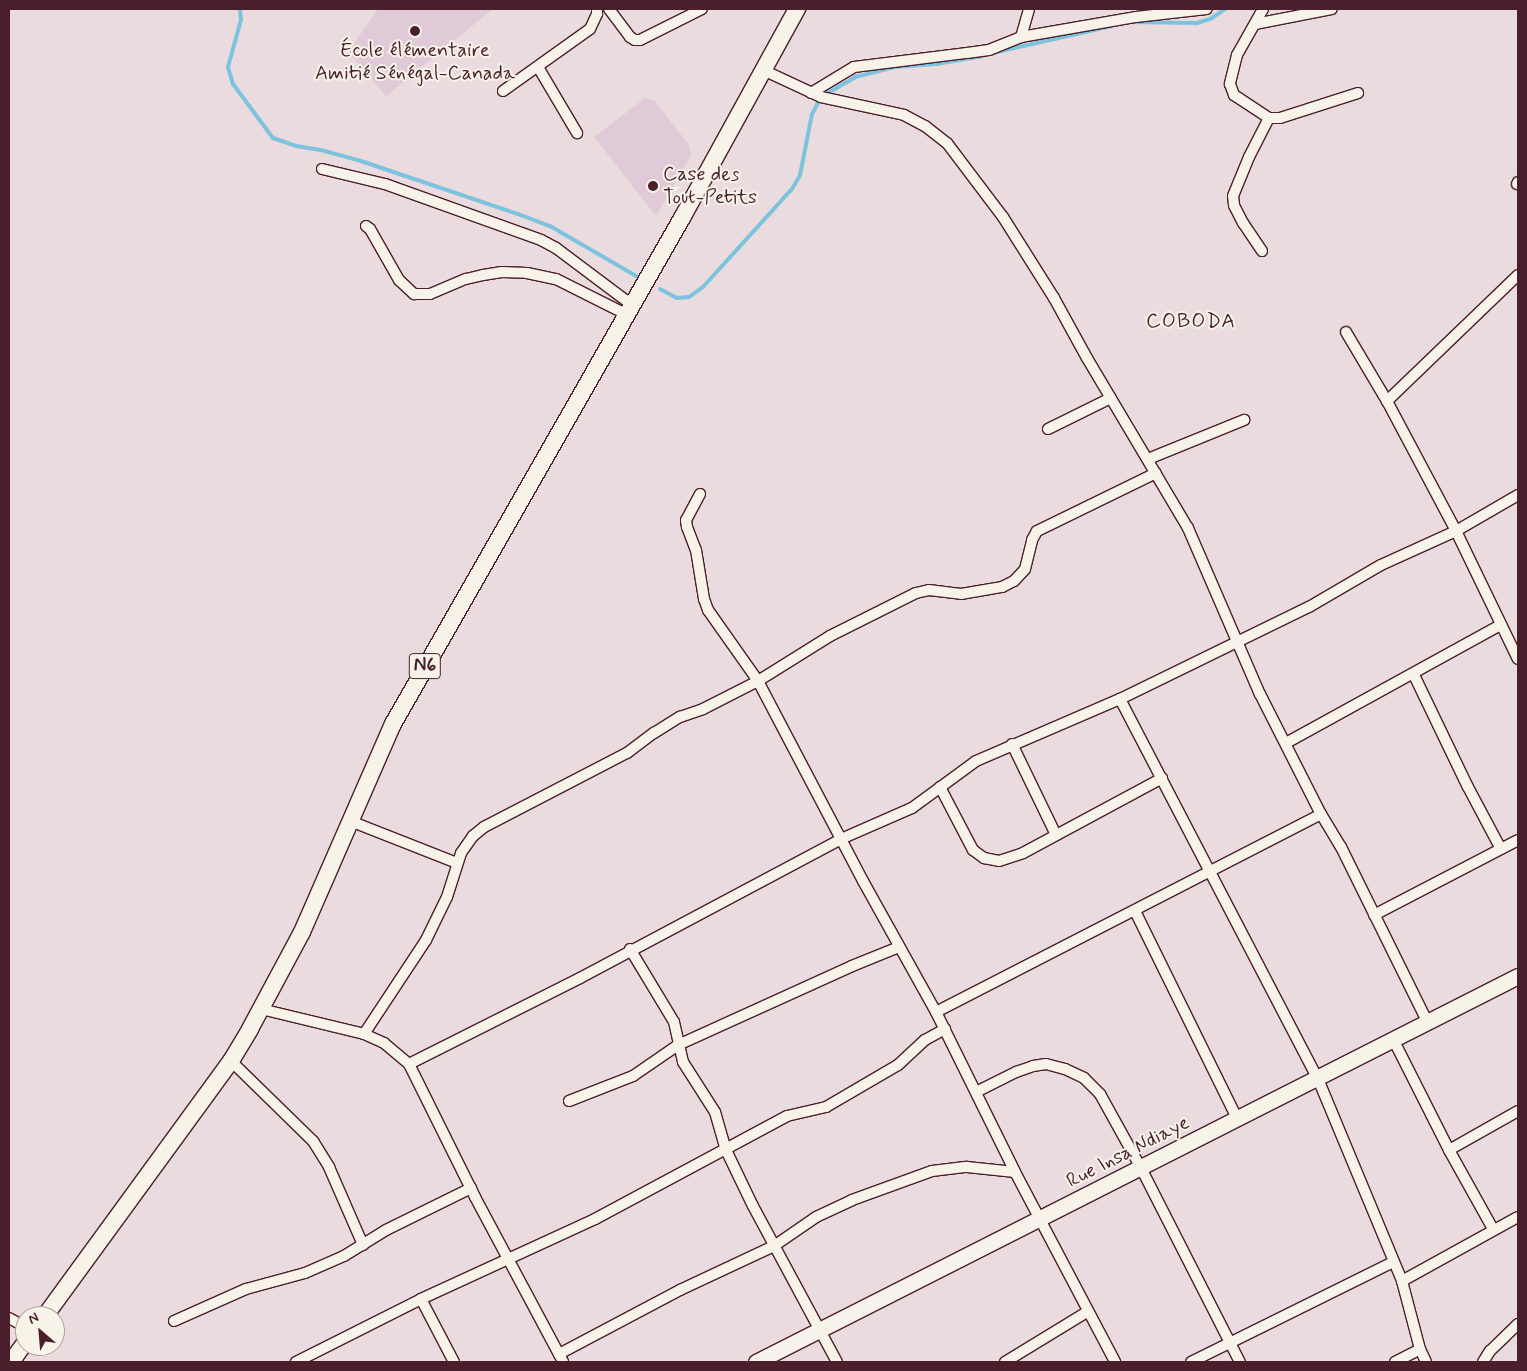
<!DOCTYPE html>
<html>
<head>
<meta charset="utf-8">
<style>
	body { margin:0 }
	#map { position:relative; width:1527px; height:1371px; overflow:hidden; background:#eadbde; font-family:Mynerve,sans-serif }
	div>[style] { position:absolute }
	.built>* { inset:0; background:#e1cad7 }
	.stream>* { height:4px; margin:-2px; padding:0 2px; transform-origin:2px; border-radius:2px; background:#7dc3dd }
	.roads { filter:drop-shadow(1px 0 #4a1f2b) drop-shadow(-1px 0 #4a1f2b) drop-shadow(0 1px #4a1f2b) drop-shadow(0 -1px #4a1f2b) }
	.street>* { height:10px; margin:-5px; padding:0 5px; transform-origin:5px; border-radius:5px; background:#f7f3e8 }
	.secondary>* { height:15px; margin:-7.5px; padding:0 7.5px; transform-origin:7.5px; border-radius:7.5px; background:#f7f3e8 }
	.primary>* { height:16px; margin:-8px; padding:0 8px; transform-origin:8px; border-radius:8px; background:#f7f3e8 }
	.dots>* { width:14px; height:14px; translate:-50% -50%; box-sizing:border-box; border:2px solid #f7f3e8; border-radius:50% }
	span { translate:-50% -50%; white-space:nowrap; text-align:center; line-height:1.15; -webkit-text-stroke:4px #f7f3e8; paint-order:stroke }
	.shield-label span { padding:1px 4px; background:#f7f3e8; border:1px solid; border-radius:4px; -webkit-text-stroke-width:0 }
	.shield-label { font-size:19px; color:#4a1f2b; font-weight:700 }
	.poi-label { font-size:20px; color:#4a1f2b }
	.left { translate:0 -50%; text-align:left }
	.street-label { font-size:20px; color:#4a1f2b }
	.neighbourhood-label { font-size:21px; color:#4a1f2b; letter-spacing:1px }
	.frame { position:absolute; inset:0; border:10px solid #4a1f2b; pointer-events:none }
	.north { position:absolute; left:15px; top:1306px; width:50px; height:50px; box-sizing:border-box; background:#f7f3e8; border:1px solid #b29e9c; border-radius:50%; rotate:333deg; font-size:14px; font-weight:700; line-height:20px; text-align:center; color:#4a1f2b }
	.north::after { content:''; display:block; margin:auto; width:18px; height:22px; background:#4a1f2b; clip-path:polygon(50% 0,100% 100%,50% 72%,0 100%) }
</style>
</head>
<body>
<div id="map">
	<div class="built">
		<div style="clip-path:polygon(378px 9px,493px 9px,386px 96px,348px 52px)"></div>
		<div style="clip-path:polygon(645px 98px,655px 101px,689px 145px,691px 155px,656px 216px,594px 137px)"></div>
	</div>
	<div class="stream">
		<div style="left:240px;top:9px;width:11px;rotate:85deg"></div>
		<div style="left:241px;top:20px;width:49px;rotate:105.5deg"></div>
		<div style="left:228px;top:67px;width:18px;rotate:74deg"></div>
		<div style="left:233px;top:84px;width:67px;rotate:53.5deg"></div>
		<div style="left:273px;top:138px;width:24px;rotate:19deg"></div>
		<div style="left:296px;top:146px;width:25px;rotate:9deg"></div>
		<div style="left:321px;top:150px;width:41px;rotate:15.4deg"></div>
		<div style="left:361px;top:161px;width:166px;rotate:18.7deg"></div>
		<div style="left:518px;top:214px;width:34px;rotate:21deg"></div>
		<div style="left:550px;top:226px;width:102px;rotate:30.1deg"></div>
		<div style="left:1131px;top:22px;width:66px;rotate:0.9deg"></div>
		<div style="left:1197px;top:23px;width:16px;rotate:-18deg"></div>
		<div style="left:1212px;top:18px;width:16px;rotate:-35deg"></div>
		<div style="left:992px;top:53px;width:123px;rotate:-12.7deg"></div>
		<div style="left:660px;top:289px;width:19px;rotate:28deg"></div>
		<div style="left:677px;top:298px;width:12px;rotate:-5deg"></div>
		<div style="left:689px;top:297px;width:17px;rotate:-36deg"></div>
		<div style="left:703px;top:287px;width:132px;rotate:-47.8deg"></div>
		<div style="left:792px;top:189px;width:16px;rotate:-60deg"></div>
		<div style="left:800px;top:175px;width:62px;rotate:-78.9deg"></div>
		<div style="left:812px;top:114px;width:19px;rotate:-62deg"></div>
		<div style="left:821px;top:97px;width:39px;rotate:-30deg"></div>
		<div style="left:855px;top:77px;width:41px;rotate:-14deg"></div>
		<div style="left:895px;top:67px;width:41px;rotate:-4.2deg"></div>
		<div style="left:936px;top:64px;width:48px;rotate:-9.7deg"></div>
	</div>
	<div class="roads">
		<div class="street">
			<div style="left:609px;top:9px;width:35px;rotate:53deg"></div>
			<div style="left:630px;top:37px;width:6px;rotate:31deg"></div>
			<div style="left:635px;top:40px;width:5px"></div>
			<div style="left:640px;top:40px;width:69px;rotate:-26.6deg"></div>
			<div style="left:1263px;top:9px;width:53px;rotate:119.5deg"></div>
			<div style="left:1237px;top:55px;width:30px;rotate:104deg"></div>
			<div style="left:1230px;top:84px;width:12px;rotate:70deg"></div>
			<div style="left:1234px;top:95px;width:42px;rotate:33.3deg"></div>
			<div style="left:1269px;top:118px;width:11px"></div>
			<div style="left:1280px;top:118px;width:82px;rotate:-17.8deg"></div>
			<div style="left:1255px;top:24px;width:78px;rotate:-11deg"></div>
			<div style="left:1021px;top:37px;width:29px;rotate:-74deg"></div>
			<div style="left:538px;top:67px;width:77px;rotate:59.4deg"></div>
			<div style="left:763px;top:70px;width:64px;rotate:25deg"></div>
			<div style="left:821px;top:97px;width:85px;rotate:12.2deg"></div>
			<div style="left:904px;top:115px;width:24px;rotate:28deg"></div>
			<div style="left:925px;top:126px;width:28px;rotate:38deg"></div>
			<div style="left:947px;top:143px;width:93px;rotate:52.9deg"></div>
			<div style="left:1003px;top:217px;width:96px;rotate:57.8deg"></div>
			<div style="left:1054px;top:298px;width:68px;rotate:61.2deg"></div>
			<div style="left:1087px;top:358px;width:198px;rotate:59.3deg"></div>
			<div style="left:1188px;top:528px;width:181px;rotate:66.6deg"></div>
			<div style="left:1260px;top:694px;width:135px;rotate:63.1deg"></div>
			<div style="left:1321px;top:814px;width:39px;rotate:59deg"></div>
			<div style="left:1341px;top:847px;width:196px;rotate:63.7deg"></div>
			<div style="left:503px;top:91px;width:107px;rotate:-35.5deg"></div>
			<div style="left:590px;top:29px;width:17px;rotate:-65deg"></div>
			<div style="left:597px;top:14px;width:5px;rotate:-90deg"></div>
			<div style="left:811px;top:93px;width:50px;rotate:-31.2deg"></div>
			<div style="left:854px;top:67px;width:114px;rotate:-7.1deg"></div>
			<div style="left:967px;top:53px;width:22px;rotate:-8deg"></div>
			<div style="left:989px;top:50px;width:35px;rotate:-22deg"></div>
			<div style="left:1021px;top:37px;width:117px;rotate:-9.9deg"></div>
			<div style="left:1136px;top:17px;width:71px;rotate:-6.4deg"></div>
			<div style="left:322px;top:169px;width:65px;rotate:13.4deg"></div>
			<div style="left:385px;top:184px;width:166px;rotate:19.7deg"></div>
			<div style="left:541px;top:240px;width:17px;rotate:28deg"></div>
			<div style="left:556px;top:248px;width:95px;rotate:36.9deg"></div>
			<div style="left:1517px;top:184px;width:2px;rotate:-63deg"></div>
			<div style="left:366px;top:226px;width:5px;rotate:37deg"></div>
			<div style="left:370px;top:229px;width:59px;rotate:60.4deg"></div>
			<div style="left:399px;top:280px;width:21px;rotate:43deg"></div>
			<div style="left:414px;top:294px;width:16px"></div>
			<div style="left:430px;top:294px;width:39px;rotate:-23deg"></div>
			<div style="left:466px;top:279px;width:17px;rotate:-13deg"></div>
			<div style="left:483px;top:275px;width:19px;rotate:-9deg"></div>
			<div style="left:502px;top:272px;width:25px;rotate:2deg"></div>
			<div style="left:527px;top:273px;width:30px;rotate:12deg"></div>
			<div style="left:556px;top:279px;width:78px;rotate:26.6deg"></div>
			<div style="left:1262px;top:251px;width:34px;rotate:-124deg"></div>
			<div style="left:1243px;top:223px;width:20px;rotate:-117deg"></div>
			<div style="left:1234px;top:205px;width:9px;rotate:-96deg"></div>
			<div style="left:1233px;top:196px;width:42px;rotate:-67.7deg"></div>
			<div style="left:1249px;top:157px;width:44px;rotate:-62.9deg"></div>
			<div style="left:1518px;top:275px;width:182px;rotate:136.1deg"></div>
			<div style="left:1387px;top:401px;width:147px;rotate:62deg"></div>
			<div style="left:1456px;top:531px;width:142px;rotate:64.2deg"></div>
			<div style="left:1346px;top:332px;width:80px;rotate:59.3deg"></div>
			<div style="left:1048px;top:429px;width:70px;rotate:-26.2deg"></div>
			<div style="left:1148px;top:459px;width:104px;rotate:-22.1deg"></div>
			<div style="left:700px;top:494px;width:30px;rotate:118deg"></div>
			<div style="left:686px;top:520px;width:7px;rotate:82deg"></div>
			<div style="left:687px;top:527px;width:25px;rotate:69deg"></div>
			<div style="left:696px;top:550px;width:50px;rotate:80.7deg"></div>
			<div style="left:704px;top:599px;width:12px;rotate:70deg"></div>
			<div style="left:708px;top:610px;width:87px;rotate:54.8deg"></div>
			<div style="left:758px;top:681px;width:226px;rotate:62.3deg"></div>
			<div style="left:863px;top:881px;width:150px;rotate:60.9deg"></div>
			<div style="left:936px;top:1012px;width:178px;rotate:63.7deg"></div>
			<div style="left:1015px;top:1172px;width:215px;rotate:62.2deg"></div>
			<div style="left:1414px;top:675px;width:124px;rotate:64.3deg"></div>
			<div style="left:1468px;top:787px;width:70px;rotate:62deg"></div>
			<div style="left:1120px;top:699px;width:428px;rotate:62.5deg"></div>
			<div style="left:1318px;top:1079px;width:219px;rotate:67.4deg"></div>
			<div style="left:1402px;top:1281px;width:70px;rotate:75.2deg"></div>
			<div style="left:1420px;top:1349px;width:14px;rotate:65deg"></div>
			<div style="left:1286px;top:743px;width:245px;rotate:-28.8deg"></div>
			<div style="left:1012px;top:744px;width:101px;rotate:64.2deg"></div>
			<div style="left:940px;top:787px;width:71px;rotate:62.4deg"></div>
			<div style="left:973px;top:850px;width:14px;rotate:36deg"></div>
			<div style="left:984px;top:858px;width:15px;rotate:11deg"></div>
			<div style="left:999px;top:861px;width:25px;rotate:-18deg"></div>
			<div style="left:1023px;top:853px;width:158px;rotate:-28.3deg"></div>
			<div style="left:350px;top:821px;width:115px;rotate:21.4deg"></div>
			<div style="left:1135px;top:911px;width:233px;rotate:63.8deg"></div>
			<div style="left:1374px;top:915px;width:162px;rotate:-27.5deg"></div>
			<div style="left:630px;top:949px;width:85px;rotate:58.9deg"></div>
			<div style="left:674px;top:1022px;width:41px;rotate:77.3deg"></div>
			<div style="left:683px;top:1062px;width:59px;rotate:57.4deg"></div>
			<div style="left:715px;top:1112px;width:40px;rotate:74deg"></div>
			<div style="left:726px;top:1150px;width:62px;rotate:64.3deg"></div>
			<div style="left:753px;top:1206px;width:177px;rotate:61.7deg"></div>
			<div style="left:261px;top:1009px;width:106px;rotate:13.6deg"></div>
			<div style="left:364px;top:1034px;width:22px;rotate:24deg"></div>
			<div style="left:384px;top:1043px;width:33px;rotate:40deg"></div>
			<div style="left:409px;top:1064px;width:148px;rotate:63.6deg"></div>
			<div style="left:475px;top:1197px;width:187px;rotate:61.9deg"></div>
			<div style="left:936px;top:1012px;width:433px;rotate:-27.2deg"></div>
			<div style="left:364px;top:1034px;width:113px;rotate:-56.6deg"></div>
			<div style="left:426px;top:940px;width:48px;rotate:-64deg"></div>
			<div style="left:447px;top:897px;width:46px;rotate:-72.3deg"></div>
			<div style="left:461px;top:853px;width:21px;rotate:-55deg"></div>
			<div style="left:473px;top:836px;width:14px;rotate:-39deg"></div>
			<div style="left:484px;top:827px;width:161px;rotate:-27.4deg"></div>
			<div style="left:627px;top:753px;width:34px;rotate:-37deg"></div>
			<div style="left:654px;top:733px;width:31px;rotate:-32deg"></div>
			<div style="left:680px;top:717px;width:24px;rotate:-19deg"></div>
			<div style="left:703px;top:709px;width:62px;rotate:-27deg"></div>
			<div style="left:758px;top:681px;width:85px;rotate:-32deg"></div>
			<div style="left:830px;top:636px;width:96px;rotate:-26.6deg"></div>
			<div style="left:916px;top:593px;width:13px;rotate:-13deg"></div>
			<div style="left:929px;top:590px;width:32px;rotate:7deg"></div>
			<div style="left:961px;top:594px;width:42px;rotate:-9.7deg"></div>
			<div style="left:1002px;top:587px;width:13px;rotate:-27deg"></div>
			<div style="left:1014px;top:581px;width:16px;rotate:-47deg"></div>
			<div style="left:1025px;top:569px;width:30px;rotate:-76deg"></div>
			<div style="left:1032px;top:540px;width:10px;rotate:-61deg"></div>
			<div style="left:1037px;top:531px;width:132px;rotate:-26deg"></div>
			<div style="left:1394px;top:1041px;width:122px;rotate:63.2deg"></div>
			<div style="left:1449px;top:1150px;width:90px;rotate:60.9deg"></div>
			<div style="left:231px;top:1061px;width:115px;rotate:44.3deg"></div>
			<div style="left:313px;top:1141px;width:31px;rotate:58deg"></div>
			<div style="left:329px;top:1167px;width:85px;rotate:66.4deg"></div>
			<div style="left:409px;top:1064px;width:191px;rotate:-26.7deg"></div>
			<div style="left:580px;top:978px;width:296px;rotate:-28deg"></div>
			<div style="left:841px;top:839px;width:77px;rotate:-23.6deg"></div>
			<div style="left:912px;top:808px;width:79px;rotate:-36.3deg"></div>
			<div style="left:976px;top:761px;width:157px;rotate:-23.3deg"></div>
			<div style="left:1120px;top:699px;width:210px;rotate:-26deg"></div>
			<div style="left:1309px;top:607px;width:83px;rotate:-30.3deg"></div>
			<div style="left:1381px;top:565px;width:82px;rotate:-24.4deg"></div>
			<div style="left:1456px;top:531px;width:72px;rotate:-30.1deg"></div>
			<div style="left:976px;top:1092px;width:45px;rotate:-26.6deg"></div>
			<div style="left:1016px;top:1072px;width:18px;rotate:-19deg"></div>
			<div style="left:1033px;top:1066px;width:13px;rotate:-9deg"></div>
			<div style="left:1046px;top:1064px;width:20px;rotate:15deg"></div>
			<div style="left:1065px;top:1069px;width:21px;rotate:25deg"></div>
			<div style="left:1084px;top:1078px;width:23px;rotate:45deg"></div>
			<div style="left:1100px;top:1094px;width:85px;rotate:61deg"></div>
			<div style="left:1141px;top:1168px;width:218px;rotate:63deg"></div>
			<div style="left:569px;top:1101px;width:69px;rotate:-21.3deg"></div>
			<div style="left:633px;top:1076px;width:55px;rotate:-34.6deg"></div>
			<div style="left:678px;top:1045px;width:191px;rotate:-24.4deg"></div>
			<div style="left:852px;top:966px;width:51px;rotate:-22deg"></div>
			<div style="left:1449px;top:1150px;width:79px;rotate:-29.5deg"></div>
			<div style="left:1402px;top:1281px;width:132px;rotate:-28.9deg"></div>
			<div style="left:421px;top:1299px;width:71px;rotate:62.4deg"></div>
			<div style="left:9px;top:1318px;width:18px;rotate:29deg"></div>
			<div style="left:174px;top:1321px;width:79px;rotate:-24deg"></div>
			<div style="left:246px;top:1289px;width:61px;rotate:-15.2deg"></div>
			<div style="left:305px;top:1273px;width:43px;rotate:-23.6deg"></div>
			<div style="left:344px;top:1256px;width:49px;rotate:-31.8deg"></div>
			<div style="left:386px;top:1230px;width:95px;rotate:-26.3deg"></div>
			<div style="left:559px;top:1354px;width:137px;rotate:-27.9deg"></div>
			<div style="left:680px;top:1290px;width:104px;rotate:-25.1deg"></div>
			<div style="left:774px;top:1246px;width:51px;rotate:-34.6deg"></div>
			<div style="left:816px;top:1217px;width:40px;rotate:-25deg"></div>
			<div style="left:852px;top:1200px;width:85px;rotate:-19.9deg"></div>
			<div style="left:932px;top:1171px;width:35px;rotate:-7deg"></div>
			<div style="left:967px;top:1167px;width:48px;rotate:5.9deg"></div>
			<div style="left:296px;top:1362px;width:140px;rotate:-26.7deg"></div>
			<div style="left:421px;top:1299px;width:192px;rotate:-24.7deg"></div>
			<div style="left:595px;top:1219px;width:218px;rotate:-28.2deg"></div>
			<div style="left:787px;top:1116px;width:40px;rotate:-13deg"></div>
			<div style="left:826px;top:1107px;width:83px;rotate:-30.3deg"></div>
			<div style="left:898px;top:1065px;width:37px;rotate:-43deg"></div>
			<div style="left:925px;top:1040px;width:23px;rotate:-29deg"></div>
			<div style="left:1005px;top:1362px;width:96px;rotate:-31.4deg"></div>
			<div style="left:1191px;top:1362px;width:225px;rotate:-26.3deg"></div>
			<div style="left:1395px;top:1362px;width:28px;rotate:-27deg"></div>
			<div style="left:1483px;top:1362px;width:13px;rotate:-58deg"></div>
			<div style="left:1490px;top:1351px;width:39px;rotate:-44deg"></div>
		</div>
		<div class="secondary">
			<div style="left:756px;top:1362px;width:854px;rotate:-26.87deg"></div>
		</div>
		<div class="primary">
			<div style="left:45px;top:1316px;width:316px;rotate:-53.9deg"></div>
			<div style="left:231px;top:1061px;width:37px;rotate:-59deg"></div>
			<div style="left:250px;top:1029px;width:110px;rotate:-61.8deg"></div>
			<div style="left:302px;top:932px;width:227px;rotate:-66.4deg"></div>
			<div style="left:393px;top:724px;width:583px;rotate:-60.27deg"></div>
			<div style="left:682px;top:218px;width:239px;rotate:-61.2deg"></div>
			<div style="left:11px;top:1362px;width:24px;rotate:-54deg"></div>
		</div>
	</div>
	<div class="dots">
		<div style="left:415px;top:31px;background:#4a1f2b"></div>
		<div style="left:653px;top:186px;background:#4a1f2b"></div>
	</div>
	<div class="shield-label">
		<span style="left:425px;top:666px">N6</span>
	</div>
	<div class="poi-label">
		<span style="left:415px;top:62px">École élémentaire<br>Amitié Sénégal-Canada</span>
		<span class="left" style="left:663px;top:186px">Case des<br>Tout-Petits</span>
	</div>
	<div class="street-label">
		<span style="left:1128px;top:1152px;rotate:-27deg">Rue Insa Ndiaye</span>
	</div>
	<div class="neighbourhood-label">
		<span style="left:1191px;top:321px">COBODA</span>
	</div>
	<div class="frame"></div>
	<div class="north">N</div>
</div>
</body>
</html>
